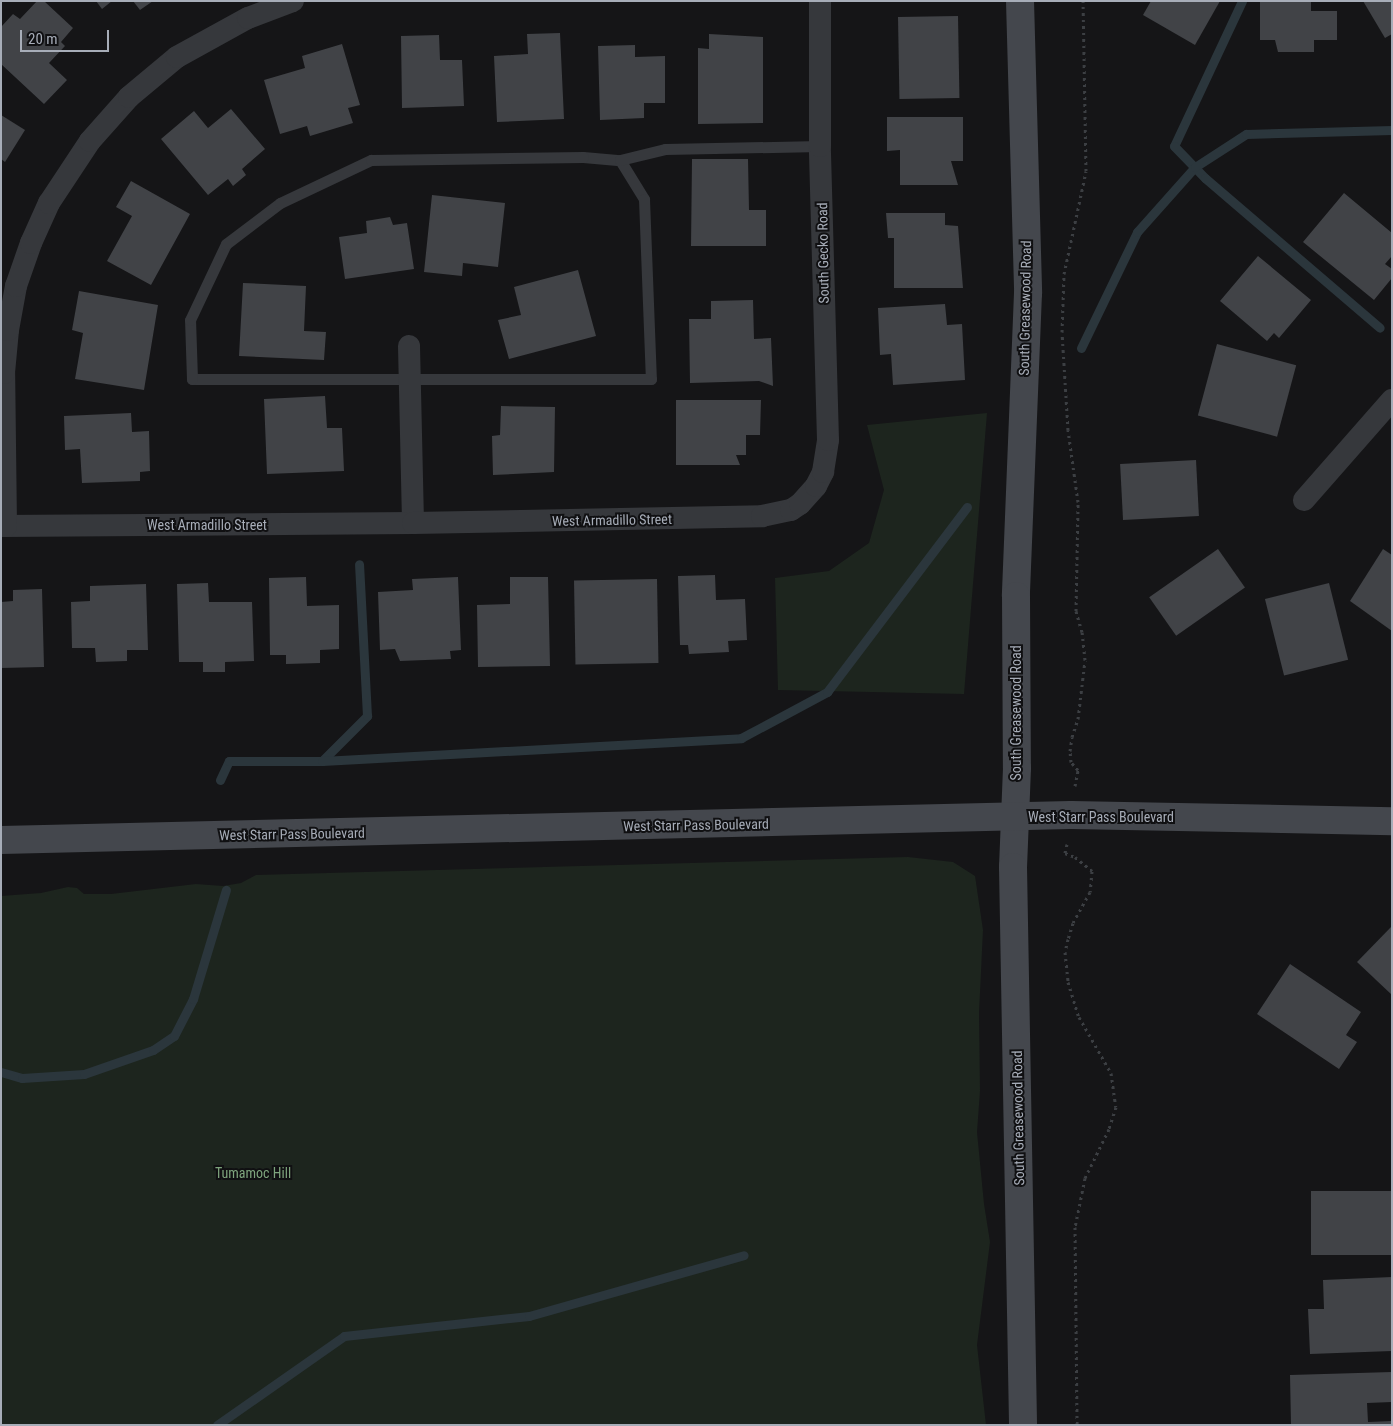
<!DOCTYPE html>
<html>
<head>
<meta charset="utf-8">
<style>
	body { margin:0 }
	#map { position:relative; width:1393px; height:1426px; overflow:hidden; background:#151517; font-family:"Roboto Condensed",sans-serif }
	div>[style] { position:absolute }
	.green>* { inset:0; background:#1d251e }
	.stream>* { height:9px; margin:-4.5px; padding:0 4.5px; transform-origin:4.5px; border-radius:4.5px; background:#2b363c }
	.building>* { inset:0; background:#414347; transform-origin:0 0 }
	.path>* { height:3px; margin-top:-1.5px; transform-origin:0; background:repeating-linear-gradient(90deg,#3c3f43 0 2.5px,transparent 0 6.5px) }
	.lane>* { height:11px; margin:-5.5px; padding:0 5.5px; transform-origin:5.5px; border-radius:5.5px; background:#36383c }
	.street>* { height:22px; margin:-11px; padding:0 11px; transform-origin:11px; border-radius:11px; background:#36383c }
	.secondary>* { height:28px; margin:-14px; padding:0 14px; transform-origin:14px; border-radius:14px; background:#44474d }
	span { translate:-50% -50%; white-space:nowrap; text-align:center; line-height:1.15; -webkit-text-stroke:4px #101012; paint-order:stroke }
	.street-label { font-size:14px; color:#a7adb8 }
	.park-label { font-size:14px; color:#7ea47d }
	.frame { position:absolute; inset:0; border:2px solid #a7adb8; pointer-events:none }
	.scale { position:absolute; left:20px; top:30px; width:89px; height:22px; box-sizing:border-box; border:2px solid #a7adb8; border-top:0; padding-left:6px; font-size:15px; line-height:18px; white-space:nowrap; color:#a7adb8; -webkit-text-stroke:4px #101012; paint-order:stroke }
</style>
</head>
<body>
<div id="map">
	<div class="green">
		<div style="clip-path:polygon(987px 413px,964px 694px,778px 690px,775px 578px,829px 571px,869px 543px,884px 490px,867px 425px)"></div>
		<div style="clip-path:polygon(908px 857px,953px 862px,975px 876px,983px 930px,979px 1013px,980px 1091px,977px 1132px,984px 1204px,990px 1242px,977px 1345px,986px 1425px,1px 1425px,1px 896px,41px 893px,68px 887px,77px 888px,84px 894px,111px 894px,196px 884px,223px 886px,241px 883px,256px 875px)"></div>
	</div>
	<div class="stream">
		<div style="left:1242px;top:1px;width:160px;rotate:115.1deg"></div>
		<div style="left:1174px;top:146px;width:45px;rotate:45.9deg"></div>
		<div style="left:1205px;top:178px;width:230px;rotate:40.6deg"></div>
		<div style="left:1081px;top:348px;width:129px;rotate:-64.2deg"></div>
		<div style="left:1137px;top:232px;width:87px;rotate:-48.3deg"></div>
		<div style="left:1195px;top:167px;width:61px;rotate:-32.9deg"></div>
		<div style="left:1246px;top:134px;width:146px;rotate:-1.6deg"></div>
		<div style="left:322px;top:761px;width:64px;rotate:-45deg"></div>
		<div style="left:367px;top:716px;width:152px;rotate:-93deg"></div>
		<div style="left:220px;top:780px;width:21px;rotate:-65deg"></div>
		<div style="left:229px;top:761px;width:93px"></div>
		<div style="left:322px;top:761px;width:420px;rotate:-3.1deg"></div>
		<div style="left:741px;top:738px;width:98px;rotate:-28.1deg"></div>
		<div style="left:827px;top:692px;width:232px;rotate:-52.9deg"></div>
		<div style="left:1px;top:1072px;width:22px;rotate:16deg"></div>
		<div style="left:22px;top:1078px;width:62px;rotate:-3.7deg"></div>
		<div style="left:84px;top:1074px;width:73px;rotate:-19.2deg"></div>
		<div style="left:153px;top:1050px;width:25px;rotate:-34deg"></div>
		<div style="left:174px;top:1036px;width:42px;rotate:-62.8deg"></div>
		<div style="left:193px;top:999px;width:114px;rotate:-73.2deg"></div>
		<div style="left:217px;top:1425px;width:155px;rotate:-35deg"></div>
		<div style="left:344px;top:1336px;width:186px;rotate:-6.2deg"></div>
		<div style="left:529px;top:1316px;width:223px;rotate:-15.8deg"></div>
	</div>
	<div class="building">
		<div style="clip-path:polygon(37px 1px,44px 1px,73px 28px,61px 42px,65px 46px,49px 63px,67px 80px,44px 104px,1px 64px,1px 27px,13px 14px,20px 19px)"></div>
		<div style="clip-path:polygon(96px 1px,112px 1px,102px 9px)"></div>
		<div style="clip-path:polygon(133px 1px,153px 1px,140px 10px)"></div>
		<div style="clip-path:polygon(1151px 1px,1220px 1px,1195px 45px,1143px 15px)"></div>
		<div style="clip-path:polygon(1260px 1px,1311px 1px,1311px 11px,1337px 11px,1337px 40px,1314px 40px,1314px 52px,1278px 52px,1275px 40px,1260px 40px)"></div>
		<div style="clip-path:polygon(1363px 1px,1392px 1px,1392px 34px,1385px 38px)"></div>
		<div style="left:958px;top:16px;width:82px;height:60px;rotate:89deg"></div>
		<div style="clip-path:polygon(560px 33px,564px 119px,497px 122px,494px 56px,528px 54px,527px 34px)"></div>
		<div style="clip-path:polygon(709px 34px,763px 37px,763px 123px,698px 124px,698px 48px,709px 49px)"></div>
		<div style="clip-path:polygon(439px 35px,440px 60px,462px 60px,464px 106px,402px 108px,401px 36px)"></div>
		<div style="clip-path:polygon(342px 44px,360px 105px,348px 108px,353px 123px,310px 136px,307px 126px,280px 134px,264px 80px,305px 68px,302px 56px)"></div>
		<div style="clip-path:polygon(635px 45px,635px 57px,665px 56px,665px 103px,644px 103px,644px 118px,600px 120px,598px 46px)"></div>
		<div style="clip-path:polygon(231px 109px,265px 149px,242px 169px,246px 175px,233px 186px,228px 179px,208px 195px,161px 139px,194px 111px,208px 128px)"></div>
		<div style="clip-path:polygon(1px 115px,25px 130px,5px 162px,1px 159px)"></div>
		<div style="clip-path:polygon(887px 117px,963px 117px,963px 161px,951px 161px,958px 185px,900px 185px,900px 150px,887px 151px)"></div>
		<div style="clip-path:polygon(692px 159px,748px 159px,749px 210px,766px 210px,766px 246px,691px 246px)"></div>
		<div style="clip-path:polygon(131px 181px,190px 214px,151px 285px,107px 261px,132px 216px,116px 207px)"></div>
		<div style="clip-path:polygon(1344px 193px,1392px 233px,1392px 256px,1385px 264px,1392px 269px,1392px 278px,1374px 300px,1303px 242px)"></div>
		<div style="clip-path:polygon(432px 195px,505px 203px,498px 267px,463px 263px,462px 276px,424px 272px)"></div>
		<div style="clip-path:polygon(886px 213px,945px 213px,945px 225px,958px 226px,963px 288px,894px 288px,894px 238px,888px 238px)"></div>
		<div style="clip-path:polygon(390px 217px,393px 225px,407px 223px,414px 269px,345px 279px,339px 237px,367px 233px,366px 221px)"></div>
		<div style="clip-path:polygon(1258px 256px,1311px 300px,1279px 338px,1274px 333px,1267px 341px,1220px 301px)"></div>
		<div style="clip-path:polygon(578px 270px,596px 336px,509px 359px,498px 320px,521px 315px,514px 287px)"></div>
		<div style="clip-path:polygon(243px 283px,306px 286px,304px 331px,326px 332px,324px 360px,239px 356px)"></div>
		<div style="clip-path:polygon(79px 291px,158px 305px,144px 390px,75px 379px,83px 333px,72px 330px)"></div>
		<div style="clip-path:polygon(753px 300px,754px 339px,771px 338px,773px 386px,759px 381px,690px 383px,689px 319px,711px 319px,711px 301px)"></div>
		<div style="clip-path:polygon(945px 304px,947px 325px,962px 324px,965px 380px,893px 385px,891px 354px,880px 355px,878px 308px)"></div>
		<div style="left:1217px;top:344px;width:82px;height:74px;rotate:15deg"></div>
		<div style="clip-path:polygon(325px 396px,327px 428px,342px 428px,344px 471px,267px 474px,264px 399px)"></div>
		<div style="clip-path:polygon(676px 400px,761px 400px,760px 435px,746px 435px,746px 455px,736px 455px,740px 465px,676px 465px)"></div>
		<div style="clip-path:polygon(501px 406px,555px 407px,554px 472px,493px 475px,492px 436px,500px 435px)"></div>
		<div style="clip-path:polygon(131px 413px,132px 432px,149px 431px,150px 471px,140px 472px,140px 481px,82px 483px,80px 449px,65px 450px,64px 416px)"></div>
		<div style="left:1196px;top:460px;width:56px;height:76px;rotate:87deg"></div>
		<div style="left:1218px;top:549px;width:47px;height:84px;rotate:55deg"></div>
		<div style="clip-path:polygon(1383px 549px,1392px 555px,1392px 631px,1350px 601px)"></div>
		<div style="clip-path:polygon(715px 575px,716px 600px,745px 599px,747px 640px,728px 641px,729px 652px,689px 654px,688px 645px,680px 645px,678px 576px)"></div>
		<div style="clip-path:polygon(306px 577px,307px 606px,339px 605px,339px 649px,320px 650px,320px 663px,286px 664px,286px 655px,270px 655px,269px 578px)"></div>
		<div style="clip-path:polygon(458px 577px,461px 650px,450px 651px,451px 659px,400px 661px,395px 649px,380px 650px,378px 592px,413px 590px,412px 579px)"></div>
		<div style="clip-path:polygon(510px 577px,548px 577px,550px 666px,478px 667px,477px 605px,510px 604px)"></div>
		<div style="left:657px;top:579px;width:84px;height:83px;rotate:89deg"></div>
		<div style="clip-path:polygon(208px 583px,209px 602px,252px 602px,254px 661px,225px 662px,225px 672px,203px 672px,203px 662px,179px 662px,177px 584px)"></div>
		<div style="left:1329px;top:583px;width:79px;height:66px;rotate:76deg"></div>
		<div style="clip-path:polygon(146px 584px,148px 650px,127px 650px,127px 661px,96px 662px,95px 648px,72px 648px,71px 602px,90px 601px,90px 586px)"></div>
		<div style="clip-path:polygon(42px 589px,44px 667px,1px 668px,1px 602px,13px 601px,13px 590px)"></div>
		<div style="clip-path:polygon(1392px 926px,1392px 995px,1357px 962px)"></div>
		<div style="clip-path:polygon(1290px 964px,1361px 1012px,1346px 1035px,1357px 1042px,1339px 1069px,1257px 1014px)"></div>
		<div style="left:1392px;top:1191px;width:64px;height:81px;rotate:90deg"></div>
		<div style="clip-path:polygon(1392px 1277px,1392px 1351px,1310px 1354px,1308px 1309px,1324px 1309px,1323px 1280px)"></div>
		<div style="clip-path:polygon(1392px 1372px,1392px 1402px,1367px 1403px,1368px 1422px,1392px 1421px,1392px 1425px,1291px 1425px,1290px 1375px)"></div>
	</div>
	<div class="path">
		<div style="left:1075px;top:786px;width:16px;rotate:-79deg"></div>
		<div style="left:1078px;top:770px;width:11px;rotate:-131deg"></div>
		<div style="left:1071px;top:762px;width:11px;rotate:-95deg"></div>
		<div style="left:1070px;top:751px;width:14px;rotate:-82deg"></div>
		<div style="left:1072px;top:737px;width:19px;rotate:-72deg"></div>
		<div style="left:1078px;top:719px;width:59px;rotate:-83.2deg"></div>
		<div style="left:1085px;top:660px;width:28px;rotate:-96deg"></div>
		<div style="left:1082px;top:632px;width:22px;rotate:-106deg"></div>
		<div style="left:1076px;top:611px;width:109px;rotate:-88.9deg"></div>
		<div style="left:1078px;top:502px;width:73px;rotate:-97.9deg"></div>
		<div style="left:1068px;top:430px;width:98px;rotate:-93.5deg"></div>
		<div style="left:1062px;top:332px;width:58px;rotate:-88deg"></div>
		<div style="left:1064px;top:274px;width:105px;rotate:-77.9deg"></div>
		<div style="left:1086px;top:171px;width:170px;rotate:-91deg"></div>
		<div style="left:1067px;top:844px;width:9px;rotate:103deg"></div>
		<div style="left:1065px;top:853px;width:11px;rotate:22deg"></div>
		<div style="left:1075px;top:857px;width:22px;rotate:39deg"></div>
		<div style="left:1092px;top:871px;width:21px;rotate:95deg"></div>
		<div style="left:1090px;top:892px;width:35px;rotate:119deg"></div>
		<div style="left:1073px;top:923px;width:17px;rotate:107deg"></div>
		<div style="left:1068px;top:939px;width:13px;rotate:103deg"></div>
		<div style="left:1065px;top:952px;width:30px;rotate:84deg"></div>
		<div style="left:1068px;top:982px;width:37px;rotate:73deg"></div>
		<div style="left:1079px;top:1017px;width:64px;rotate:60.3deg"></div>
		<div style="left:1111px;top:1073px;width:34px;rotate:82deg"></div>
		<div style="left:1116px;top:1107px;width:23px;rotate:108deg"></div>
		<div style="left:1109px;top:1129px;width:55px;rotate:116.1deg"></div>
		<div style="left:1085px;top:1178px;width:50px;rotate:101.5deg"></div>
		<div style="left:1075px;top:1227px;width:198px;rotate:89.4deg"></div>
	</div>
	<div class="lane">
		<div style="left:583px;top:157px;width:37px;rotate:5deg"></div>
		<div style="left:620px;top:160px;width:46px;rotate:58.4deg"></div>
		<div style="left:644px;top:199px;width:180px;rotate:87.8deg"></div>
		<div style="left:651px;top:379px;width:459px;rotate:180deg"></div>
		<div style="left:192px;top:379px;width:59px;rotate:-91.9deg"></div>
		<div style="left:190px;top:320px;width:84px;rotate:-64.7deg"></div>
		<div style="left:226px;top:244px;width:68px;rotate:-37.2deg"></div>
		<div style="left:280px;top:203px;width:101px;rotate:-25.3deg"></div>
		<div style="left:371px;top:160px;width:212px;rotate:-0.8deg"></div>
		<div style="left:620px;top:160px;width:46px;rotate:-13.7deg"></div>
		<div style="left:665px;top:149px;width:155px;rotate:-1.1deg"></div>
	</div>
	<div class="street">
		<div style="left:409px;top:346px;width:177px;rotate:88.7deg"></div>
		<div style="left:1304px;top:500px;width:133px;rotate:-48.7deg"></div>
		<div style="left:1px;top:526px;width:412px;rotate:-0.4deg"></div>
		<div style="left:413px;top:523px;width:349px;rotate:-1.1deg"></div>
		<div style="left:762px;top:516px;width:30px;rotate:-12deg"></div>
		<div style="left:791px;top:510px;width:11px;rotate:-34deg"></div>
		<div style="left:800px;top:504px;width:24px;rotate:-48deg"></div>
		<div style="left:816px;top:486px;width:16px;rotate:-63deg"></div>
		<div style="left:823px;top:472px;width:32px;rotate:-81deg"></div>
		<div style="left:828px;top:440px;width:294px;rotate:-91.6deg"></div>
		<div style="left:820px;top:146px;width:145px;rotate:-90deg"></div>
		<div style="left:6px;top:526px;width:153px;rotate:-90.7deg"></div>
		<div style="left:4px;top:373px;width:43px;rotate:-84.7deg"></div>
		<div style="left:8px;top:330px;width:45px;rotate:-79.7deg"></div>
		<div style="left:16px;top:286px;width:46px;rotate:-70.8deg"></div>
		<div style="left:31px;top:243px;width:44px;rotate:-65.8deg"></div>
		<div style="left:49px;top:203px;width:74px;rotate:-56.5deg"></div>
		<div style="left:90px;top:141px;width:59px;rotate:-48.4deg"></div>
		<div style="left:129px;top:97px;width:62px;rotate:-39.8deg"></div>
		<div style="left:177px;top:57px;width:81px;rotate:-28.8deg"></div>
		<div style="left:248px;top:18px;width:48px;rotate:-20.7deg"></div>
	</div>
	<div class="secondary">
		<div style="left:1020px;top:1px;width:292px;rotate:88.4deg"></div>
		<div style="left:1028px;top:293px;width:303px;rotate:92.3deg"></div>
		<div style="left:1016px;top:596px;width:172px;rotate:89.7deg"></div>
		<div style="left:1017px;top:768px;width:99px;rotate:92.3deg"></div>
		<div style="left:1013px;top:867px;width:558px;rotate:88.97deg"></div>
		<div style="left:1px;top:840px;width:1070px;rotate:-1.34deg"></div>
		<div style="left:1071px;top:815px;width:321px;rotate:1.1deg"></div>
	</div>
	<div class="street-label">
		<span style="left:823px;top:253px;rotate:-91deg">South Gecko Road</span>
		<span style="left:1025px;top:308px;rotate:-89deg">South Greasewood Road</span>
		<span style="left:612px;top:520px;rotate:-1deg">West Armadillo Street</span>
		<span style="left:207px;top:525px">West Armadillo Street</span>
		<span style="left:1016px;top:713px;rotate:-90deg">South Greasewood Road</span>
		<span style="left:1101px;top:817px">West Starr Pass Boulevard</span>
		<span style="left:696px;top:825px;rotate:-1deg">West Starr Pass Boulevard</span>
		<span style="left:292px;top:834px;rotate:-1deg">West Starr Pass Boulevard</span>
		<span style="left:1018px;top:1118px;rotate:-91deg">South Greasewood Road</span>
	</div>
	<div class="park-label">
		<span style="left:253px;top:1173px">Tumamoc Hill</span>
	</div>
	<div class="frame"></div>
	<div class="scale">20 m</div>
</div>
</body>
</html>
